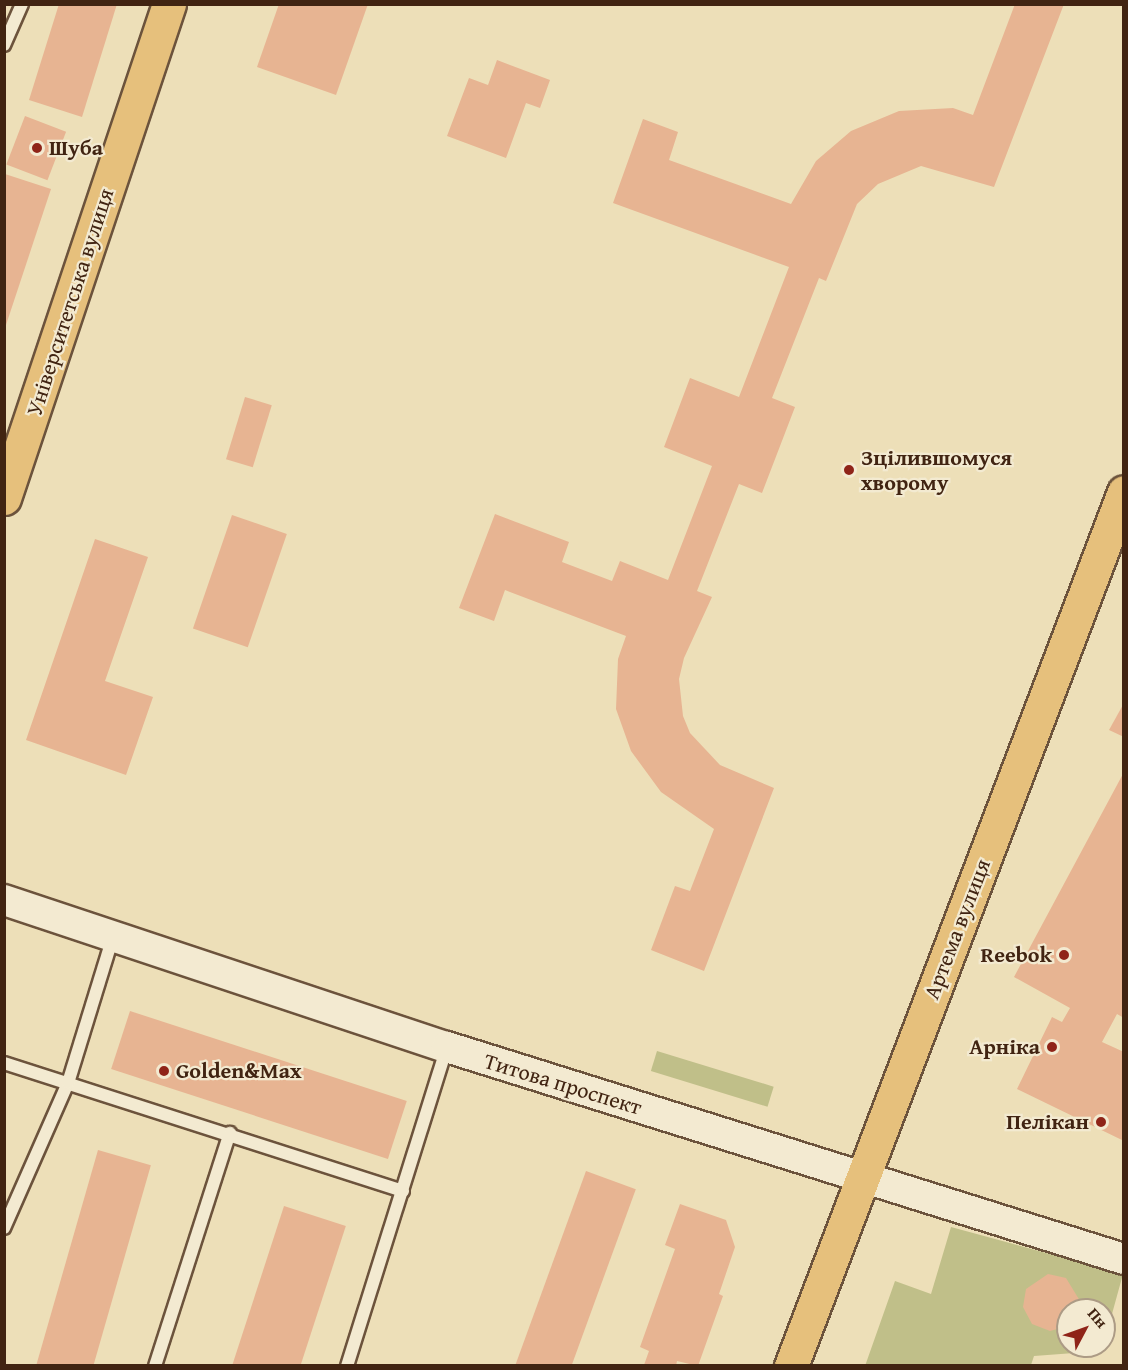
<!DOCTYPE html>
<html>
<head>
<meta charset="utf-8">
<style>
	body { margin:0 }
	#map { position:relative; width:1128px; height:1370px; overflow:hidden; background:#eddfb8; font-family:"Gentium Book Plus",serif }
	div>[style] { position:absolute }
	.green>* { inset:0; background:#c0bf89; transform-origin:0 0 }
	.building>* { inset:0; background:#e7b492; transform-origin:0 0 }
	.roads { filter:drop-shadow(2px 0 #6c533c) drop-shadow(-2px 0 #6c533c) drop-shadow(0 2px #6c533c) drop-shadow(0 -2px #6c533c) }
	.service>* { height:12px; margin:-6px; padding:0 6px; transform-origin:6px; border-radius:6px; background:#f3ead1 }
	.tertiary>* { height:30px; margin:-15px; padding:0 15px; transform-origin:15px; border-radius:15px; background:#f3ead1 }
	.primary>* { height:33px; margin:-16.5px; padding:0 16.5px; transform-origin:16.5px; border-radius:16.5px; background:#e6c07c }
	.dots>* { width:16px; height:16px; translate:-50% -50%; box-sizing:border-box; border:3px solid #f3ead1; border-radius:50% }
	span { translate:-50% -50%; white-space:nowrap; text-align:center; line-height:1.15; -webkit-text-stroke:4.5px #f3ead1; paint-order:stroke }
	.poi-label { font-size:22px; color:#412412; font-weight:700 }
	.left { translate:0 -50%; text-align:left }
	.right { translate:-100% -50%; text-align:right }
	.street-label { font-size:22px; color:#412412 }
	.frame { position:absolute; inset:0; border:6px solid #412412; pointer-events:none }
	.north { position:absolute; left:1056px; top:1298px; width:60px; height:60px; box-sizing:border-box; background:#f3ead1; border:2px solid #ac9b85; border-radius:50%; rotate:49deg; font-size:16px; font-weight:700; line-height:24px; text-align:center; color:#412412 }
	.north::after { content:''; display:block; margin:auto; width:21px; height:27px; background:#8f2418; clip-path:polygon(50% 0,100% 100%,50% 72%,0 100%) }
</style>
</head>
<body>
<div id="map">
	<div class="green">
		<div style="left:657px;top:1051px;width:122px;height:21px;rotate:17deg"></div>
		<div style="clip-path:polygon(951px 1227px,1123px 1274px,1104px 1343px,1104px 1310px,1068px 1310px,1068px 1346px,1103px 1346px,1101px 1351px,1034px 1356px,1031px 1365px,865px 1366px,895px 1281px,931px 1294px)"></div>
	</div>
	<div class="building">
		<div style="clip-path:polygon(59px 4px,117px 4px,82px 117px,29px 100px)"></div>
		<div style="clip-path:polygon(279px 4px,368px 4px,336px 95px,257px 67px)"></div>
		<div style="clip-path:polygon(1015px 4px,1064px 4px,994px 187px,921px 166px,878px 184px,857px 204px,826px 281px,819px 278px,772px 398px,795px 407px,762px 493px,739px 484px,697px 591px,712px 597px,684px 658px,679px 679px,683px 716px,690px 733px,720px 765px,774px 788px,704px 971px,651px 950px,675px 886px,690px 891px,714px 829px,661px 792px,631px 751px,616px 709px,618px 659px,626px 636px,505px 590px,494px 621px,459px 608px,495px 514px,569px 542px,562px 562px,612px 581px,620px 561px,668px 580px,712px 466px,664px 447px,690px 378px,739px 397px,789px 267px,613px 203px,643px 119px,678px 132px,669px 160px,791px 204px,816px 161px,851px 131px,899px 111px,953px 108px,973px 115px)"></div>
		<div style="clip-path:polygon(497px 60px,550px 80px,540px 108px,526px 103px,506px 158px,447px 136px,469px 78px,488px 85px)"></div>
		<div style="left:25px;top:116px;width:44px;height:52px;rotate:21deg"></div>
		<div style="clip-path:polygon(5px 174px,51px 189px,5px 328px)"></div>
		<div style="left:245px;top:397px;width:28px;height:65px;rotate:17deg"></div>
		<div style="left:232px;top:515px;width:58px;height:120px;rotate:19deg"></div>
		<div style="clip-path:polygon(95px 539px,148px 557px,105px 681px,153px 697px,126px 775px,26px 740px)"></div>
		<div style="clip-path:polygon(1124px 703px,1124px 737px,1109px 730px)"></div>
		<div style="clip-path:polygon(1124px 772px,1124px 1018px,1117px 1014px,1102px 1042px,1124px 1052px,1124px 1141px,1017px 1089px,1052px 1017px,1062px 1022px,1070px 1008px,1014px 977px)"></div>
		<div style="left:130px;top:1011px;width:291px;height:61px;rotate:18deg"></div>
		<div style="left:98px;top:1150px;width:55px;height:224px;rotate:16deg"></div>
		<div style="left:586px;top:1171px;width:53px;height:207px;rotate:20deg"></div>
		<div style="clip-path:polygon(680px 1204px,726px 1220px,735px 1247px,719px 1294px,723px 1296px,698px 1366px,677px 1361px,676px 1366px,634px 1366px,644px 1365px,649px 1351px,640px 1347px,675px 1249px,665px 1245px)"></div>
		<div style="left:284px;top:1206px;width:65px;height:167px;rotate:18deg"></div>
		<div style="clip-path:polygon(1048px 1274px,1066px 1278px,1080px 1301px,1079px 1310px,1068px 1310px,1068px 1326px,1050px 1331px,1032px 1324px,1023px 1307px,1026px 1289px)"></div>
	</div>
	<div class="roads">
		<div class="service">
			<div style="left:4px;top:45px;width:45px;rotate:-66.3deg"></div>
			<div style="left:4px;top:1063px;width:419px;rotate:17.8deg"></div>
			<div style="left:4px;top:1228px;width:158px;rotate:-66.2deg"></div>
			<div style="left:68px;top:1083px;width:153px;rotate:-72.9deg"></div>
			<div style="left:155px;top:1366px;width:245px;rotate:-72.2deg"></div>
			<div style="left:347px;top:1366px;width:334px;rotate:-72.6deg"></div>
		</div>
		<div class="tertiary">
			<div style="left:4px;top:900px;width:467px;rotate:18.4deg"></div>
			<div style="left:447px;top:1047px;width:709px;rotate:17.39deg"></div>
		</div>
		<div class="primary">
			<div style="left:4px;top:498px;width:521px;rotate:-71.53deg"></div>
			<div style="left:791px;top:1366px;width:935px;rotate:-69.14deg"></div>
		</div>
	</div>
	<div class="dots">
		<div style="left:37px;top:148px;background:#8f2418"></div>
		<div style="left:849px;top:470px;background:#8f2418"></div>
		<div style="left:1064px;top:955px;background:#8f2418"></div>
		<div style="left:1052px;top:1047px;background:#8f2418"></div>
		<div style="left:164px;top:1071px;background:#8f2418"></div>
		<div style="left:1101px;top:1122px;background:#8f2418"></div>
	</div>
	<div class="poi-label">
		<span class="left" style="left:49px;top:148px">Шуба</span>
		<span class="left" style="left:861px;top:470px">Зцілившомуся<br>хворому</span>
		<span class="right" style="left:1052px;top:955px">Reebok</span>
		<span class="right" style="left:1040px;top:1047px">Арніка</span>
		<span class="left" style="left:176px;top:1071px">Golden&amp;Max</span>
		<span class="right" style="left:1089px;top:1122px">Пелікан</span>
	</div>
	<div class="street-label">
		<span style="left:70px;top:302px;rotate:-72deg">Університетська вулиця</span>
		<span style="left:957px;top:929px;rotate:-69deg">Артема вулиця</span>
		<span style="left:563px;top:1084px;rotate:17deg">Титова проспект</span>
	</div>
	<div class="frame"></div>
	<div class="north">Пн</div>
</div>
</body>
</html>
